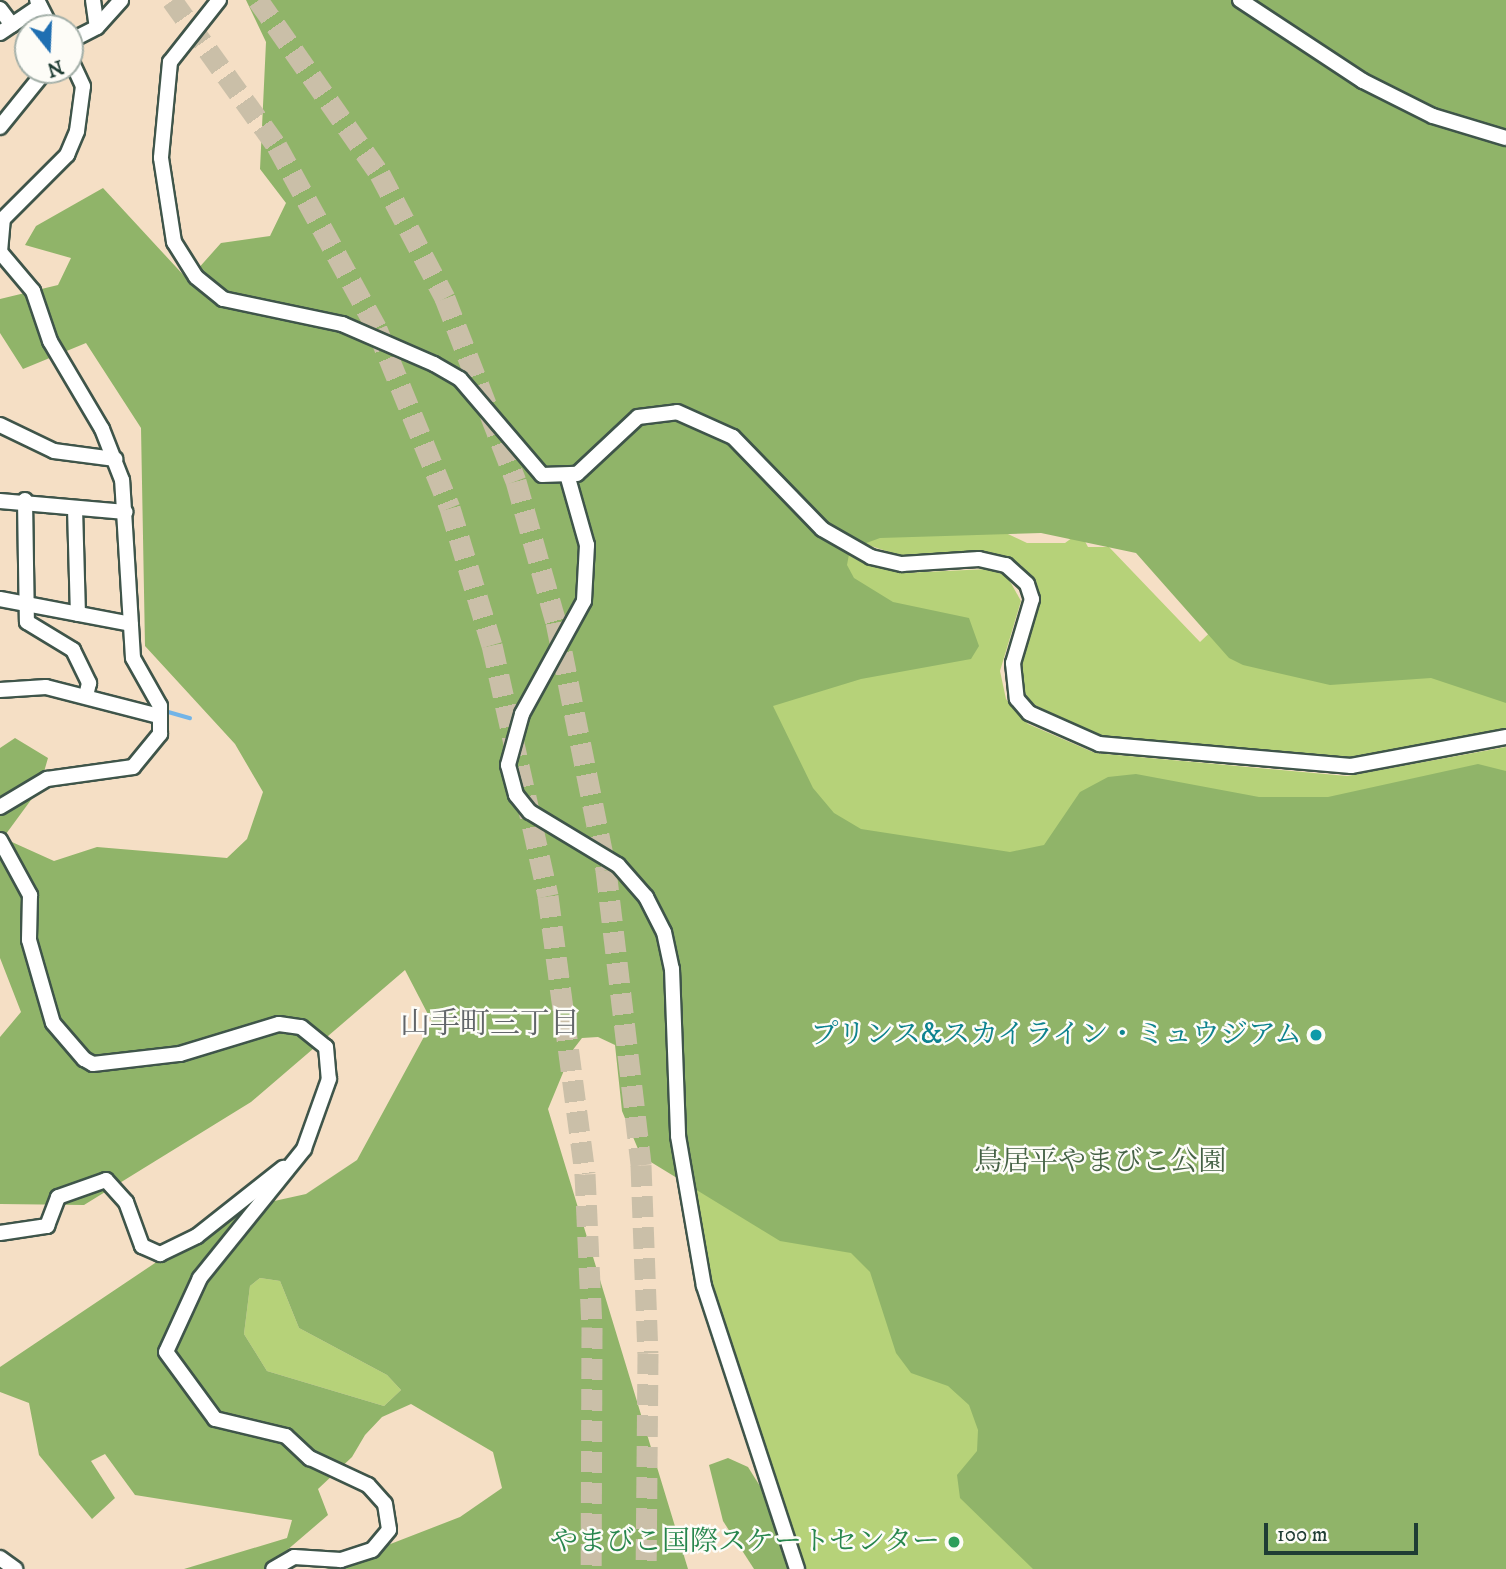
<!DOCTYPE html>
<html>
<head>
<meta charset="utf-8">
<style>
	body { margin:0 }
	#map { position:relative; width:1506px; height:1569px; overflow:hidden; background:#f5dfc5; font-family:"IM FELL DW Pica","Noto Serif JP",serif }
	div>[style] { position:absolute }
	.green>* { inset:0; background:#b6d279 }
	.forest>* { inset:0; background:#90b469 }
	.stream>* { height:3.5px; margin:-1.75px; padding:0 1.75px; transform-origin:1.75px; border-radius:1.75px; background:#72b4e7 }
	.highway-tunnel>* { height:21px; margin-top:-10.5px; transform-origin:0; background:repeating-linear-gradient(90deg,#cabfa8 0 21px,transparent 0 31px) }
	.roads { filter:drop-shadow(2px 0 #3f554a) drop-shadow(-2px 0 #3f554a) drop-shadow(0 2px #3f554a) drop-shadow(0 -2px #3f554a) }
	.minor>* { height:14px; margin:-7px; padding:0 7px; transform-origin:7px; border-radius:7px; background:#fff }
	.dots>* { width:19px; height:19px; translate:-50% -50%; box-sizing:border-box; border:4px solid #fdfcf7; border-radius:50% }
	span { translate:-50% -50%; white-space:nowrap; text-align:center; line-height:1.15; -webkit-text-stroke:5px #fdfcf7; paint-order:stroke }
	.culture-label { font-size:28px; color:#0d838f }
	.right { translate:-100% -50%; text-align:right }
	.park-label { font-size:28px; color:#456245 }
	.leisure-label { font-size:28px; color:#27864d }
	.neighbourhood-label { font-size:30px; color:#62666a }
	.north { position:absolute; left:14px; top:14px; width:70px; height:70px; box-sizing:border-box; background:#fdfcf7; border:2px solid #a4b0a9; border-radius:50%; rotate:162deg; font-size:19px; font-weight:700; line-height:28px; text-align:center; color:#1f3d34 }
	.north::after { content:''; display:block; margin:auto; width:24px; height:32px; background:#1f6fb2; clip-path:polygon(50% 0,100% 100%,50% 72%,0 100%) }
	.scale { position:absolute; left:1264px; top:1523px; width:154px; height:32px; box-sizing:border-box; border:4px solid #1f3d34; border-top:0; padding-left:9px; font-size:21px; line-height:24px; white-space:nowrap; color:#1f3d34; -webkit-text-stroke:5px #fdfcf7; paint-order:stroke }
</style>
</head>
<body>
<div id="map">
	<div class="green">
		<div style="clip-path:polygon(991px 526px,1027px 543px,1065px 543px,1080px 532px,1088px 547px,1109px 547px,1200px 642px,1275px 570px,1506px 613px,1506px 729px,1342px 761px,1106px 741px,1031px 703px,1023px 689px,1022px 664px,1040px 601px,1021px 565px,990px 552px,901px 556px,853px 540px)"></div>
		<div style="clip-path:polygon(836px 550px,903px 573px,988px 569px,1007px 576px,1021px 601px,1000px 671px,1006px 699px,1028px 724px,1095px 753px,1347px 776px,1506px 747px,1506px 1569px,804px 1569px,717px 1309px,702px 1242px,521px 735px)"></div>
		<div style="clip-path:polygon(260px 1278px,280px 1281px,299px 1328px,387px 1375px,401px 1390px,384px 1406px,267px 1371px,244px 1334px,250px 1286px)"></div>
	</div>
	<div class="forest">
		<div style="clip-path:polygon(evenodd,246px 0,1506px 0,1506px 703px,1431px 678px,1330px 685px,1243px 665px,1229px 658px,1136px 553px,1041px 533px,880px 538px,850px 549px,847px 565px,854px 578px,893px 602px,969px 618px,979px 646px,971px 659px,861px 679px,773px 706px,813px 788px,834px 813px,861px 829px,1010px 852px,1044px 845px,1080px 792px,1108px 777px,1136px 774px,1259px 797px,1328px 797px,1478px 764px,1506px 771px,1506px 1569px,1033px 1569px,960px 1498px,957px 1475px,977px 1451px,978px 1430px,969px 1405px,948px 1386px,911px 1373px,896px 1353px,870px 1272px,851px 1253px,780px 1241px,641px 1156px,622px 1111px,615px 1045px,598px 1037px,582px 1038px,572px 1051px,548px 1109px,688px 1569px,326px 1569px,460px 1517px,502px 1488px,493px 1452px,411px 1404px,382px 1417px,365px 1435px,352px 1457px,318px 1489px,328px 1515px,265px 1569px,184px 1569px,287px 1538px,292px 1520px,135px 1495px,105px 1454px,91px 1461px,115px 1498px,92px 1519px,39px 1455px,29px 1403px,0 1392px,0 1367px,234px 1210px,306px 1194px,357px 1160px,432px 1022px,405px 970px,251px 1102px,84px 1205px,0 1204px,0 1037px,21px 1012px,0 958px,0 748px,15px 738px,48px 758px,39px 789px,3px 838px,54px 861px,97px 847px,227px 858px,247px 839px,263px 792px,235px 744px,145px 646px,141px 428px,86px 343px,23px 369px,0 333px,0 299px,58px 285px,71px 258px,25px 245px,36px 226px,103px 188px,188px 280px,221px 243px,270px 236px,286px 203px,260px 169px,266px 42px,246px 0,260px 1278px,280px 1281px,299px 1328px,387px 1375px,401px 1390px,384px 1406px,267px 1371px,244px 1334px,250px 1286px,260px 1278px)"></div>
		<div style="clip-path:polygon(728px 1458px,748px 1467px,775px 1510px,794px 1569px,754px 1569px,723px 1521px,709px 1465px)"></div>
	</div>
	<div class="stream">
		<div style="left:165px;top:711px;width:26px;rotate:16deg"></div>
	</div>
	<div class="highway-tunnel">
		<div style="left:172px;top:0;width:180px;rotate:54.3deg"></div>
		<div style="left:277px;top:146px;width:209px;rotate:61.3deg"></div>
		<div style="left:377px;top:329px;width:193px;rotate:67.8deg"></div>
		<div style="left:450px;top:508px;width:143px;rotate:73deg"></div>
		<div style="left:492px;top:645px;width:257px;rotate:77.4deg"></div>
		<div style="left:548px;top:896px;width:280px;rotate:82.4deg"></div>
		<div style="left:585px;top:1174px;width:153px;rotate:87.4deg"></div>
		<div style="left:592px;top:1327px;width:242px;rotate:90.2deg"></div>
		<div style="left:258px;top:0;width:213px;rotate:55deg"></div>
		<div style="left:380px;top:174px;width:140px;rotate:62.3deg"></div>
		<div style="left:445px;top:298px;width:196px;rotate:68.8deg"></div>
		<div style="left:516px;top:481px;width:147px;rotate:74.2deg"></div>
		<div style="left:556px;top:622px;width:253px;rotate:78.6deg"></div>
		<div style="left:606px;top:870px;width:297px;rotate:83.2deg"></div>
		<div style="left:641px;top:1165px;width:188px;rotate:87.9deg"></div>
		<div style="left:648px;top:1353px;width:216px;rotate:90.5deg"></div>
	</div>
	<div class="roads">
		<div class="minor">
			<div style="left:37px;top:0;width:31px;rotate:63deg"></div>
			<div style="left:93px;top:0;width:27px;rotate:82deg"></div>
			<div style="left:219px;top:0;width:79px;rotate:128.3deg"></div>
			<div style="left:170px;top:62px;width:96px;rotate:95.4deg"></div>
			<div style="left:161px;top:158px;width:85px;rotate:81.2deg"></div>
			<div style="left:174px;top:242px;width:41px;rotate:57.8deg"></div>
			<div style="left:196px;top:277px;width:35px;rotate:39deg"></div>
			<div style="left:223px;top:299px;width:122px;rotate:11.9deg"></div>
			<div style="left:342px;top:324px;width:100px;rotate:23.5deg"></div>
			<div style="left:434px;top:364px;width:30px;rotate:30deg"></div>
			<div style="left:460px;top:379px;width:126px;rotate:49.5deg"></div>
			<div style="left:542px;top:475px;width:35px;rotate:-2deg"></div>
			<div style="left:577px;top:474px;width:83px;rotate:-43.1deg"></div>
			<div style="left:638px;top:417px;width:39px;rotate:-7deg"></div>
			<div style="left:677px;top:412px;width:61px;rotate:24.1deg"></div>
			<div style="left:733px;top:437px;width:128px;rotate:45.9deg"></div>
			<div style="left:822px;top:529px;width:56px;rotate:29.7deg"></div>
			<div style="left:871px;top:557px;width:32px;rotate:13deg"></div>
			<div style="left:902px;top:564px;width:77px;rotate:-3.7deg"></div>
			<div style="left:979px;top:559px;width:28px;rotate:13deg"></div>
			<div style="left:1006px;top:565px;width:28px;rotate:42deg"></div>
			<div style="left:1027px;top:584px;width:16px;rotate:72deg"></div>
			<div style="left:1032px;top:599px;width:67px;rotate:106.5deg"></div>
			<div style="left:1013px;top:663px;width:36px;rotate:84deg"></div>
			<div style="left:1017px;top:699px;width:18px;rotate:49deg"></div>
			<div style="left:1029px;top:713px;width:77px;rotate:23.9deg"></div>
			<div style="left:1099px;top:744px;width:253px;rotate:5deg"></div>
			<div style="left:1351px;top:766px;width:158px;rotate:-10.6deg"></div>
			<div style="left:1240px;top:0;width:147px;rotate:33.4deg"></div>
			<div style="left:1363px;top:81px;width:78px;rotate:26.6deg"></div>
			<div style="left:1433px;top:116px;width:76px;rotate:16.8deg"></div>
			<div style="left:0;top:9px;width:20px;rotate:53deg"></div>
			<div style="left:0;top:33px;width:48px;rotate:-34deg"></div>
			<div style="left:70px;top:41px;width:30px;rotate:-27deg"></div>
			<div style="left:97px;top:27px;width:36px;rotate:-48deg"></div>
			<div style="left:0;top:127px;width:73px;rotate:-51.1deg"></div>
			<div style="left:0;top:425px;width:60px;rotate:25.7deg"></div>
			<div style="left:54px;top:451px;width:62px;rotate:7.5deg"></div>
			<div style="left:568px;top:478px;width:70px;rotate:74.2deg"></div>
			<div style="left:587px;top:545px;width:56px;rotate:93.1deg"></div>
			<div style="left:584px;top:601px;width:129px;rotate:118.8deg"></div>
			<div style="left:522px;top:714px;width:53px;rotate:105.4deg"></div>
			<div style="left:508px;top:765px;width:31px;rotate:75deg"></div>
			<div style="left:516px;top:795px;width:22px;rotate:51deg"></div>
			<div style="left:530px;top:812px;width:103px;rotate:31.1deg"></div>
			<div style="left:618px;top:865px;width:43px;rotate:48.8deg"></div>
			<div style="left:646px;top:897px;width:39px;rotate:63deg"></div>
			<div style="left:664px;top:932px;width:38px;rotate:78deg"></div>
			<div style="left:672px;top:969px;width:167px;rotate:87.9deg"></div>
			<div style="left:678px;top:1136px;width:152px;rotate:80.2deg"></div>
			<div style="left:704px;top:1286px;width:298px;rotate:71.8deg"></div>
			<div style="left:25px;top:500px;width:122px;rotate:89.1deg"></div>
			<div style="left:27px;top:622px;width:54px;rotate:31.3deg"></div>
			<div style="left:73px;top:650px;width:37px;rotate:64deg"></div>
			<div style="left:89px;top:683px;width:13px;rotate:103deg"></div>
			<div style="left:0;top:501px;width:126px;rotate:5deg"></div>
			<div style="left:75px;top:508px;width:106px;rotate:88.4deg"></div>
			<div style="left:0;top:599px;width:133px;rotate:10.8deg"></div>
			<div style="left:0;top:690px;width:46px;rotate:-3.7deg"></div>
			<div style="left:46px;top:687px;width:117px;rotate:14.4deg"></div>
			<div style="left:0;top:807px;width:55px;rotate:-30.8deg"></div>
			<div style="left:47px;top:779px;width:87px;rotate:-7.9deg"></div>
			<div style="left:133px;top:767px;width:43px;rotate:-50.7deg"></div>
			<div style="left:160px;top:734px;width:28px;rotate:-90deg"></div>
			<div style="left:160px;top:706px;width:55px;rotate:-119.4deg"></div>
			<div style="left:133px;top:658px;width:178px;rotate:-93.5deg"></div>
			<div style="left:122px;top:480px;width:55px;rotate:-111.4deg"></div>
			<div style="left:102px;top:429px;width:102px;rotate:-120.6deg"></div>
			<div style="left:50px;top:341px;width:53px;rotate:-108.8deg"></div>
			<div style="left:33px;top:291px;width:51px;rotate:-130.2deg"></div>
			<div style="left:0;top:252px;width:33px;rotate:-85deg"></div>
			<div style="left:3px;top:219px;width:91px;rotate:-45deg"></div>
			<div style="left:67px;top:155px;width:26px;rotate:-67deg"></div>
			<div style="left:77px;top:131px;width:45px;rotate:-82.4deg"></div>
			<div style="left:83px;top:86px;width:31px;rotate:-115deg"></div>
			<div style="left:0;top:840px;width:63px;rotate:61.4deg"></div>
			<div style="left:30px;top:895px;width:45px;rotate:91.3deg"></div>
			<div style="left:29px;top:940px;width:86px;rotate:73.9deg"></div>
			<div style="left:53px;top:1023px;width:48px;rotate:49.3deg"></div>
			<div style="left:84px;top:1059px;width:10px;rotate:29deg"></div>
			<div style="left:93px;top:1064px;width:88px;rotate:-6.6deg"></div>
			<div style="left:180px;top:1054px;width:103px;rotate:-16.9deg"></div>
			<div style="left:279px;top:1024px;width:22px;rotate:8deg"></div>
			<div style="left:301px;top:1027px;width:32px;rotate:39deg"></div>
			<div style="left:326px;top:1047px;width:32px;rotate:85deg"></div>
			<div style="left:329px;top:1079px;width:74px;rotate:109.7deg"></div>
			<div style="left:304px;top:1149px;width:166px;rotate:128.9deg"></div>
			<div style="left:200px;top:1278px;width:81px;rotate:114.7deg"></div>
			<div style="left:166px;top:1352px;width:83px;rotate:53.8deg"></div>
			<div style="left:215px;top:1419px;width:73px;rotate:13.5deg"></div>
			<div style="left:286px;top:1436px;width:33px;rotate:43deg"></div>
			<div style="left:310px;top:1458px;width:64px;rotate:25deg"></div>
			<div style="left:368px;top:1485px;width:25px;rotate:48deg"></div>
			<div style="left:385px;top:1504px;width:26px;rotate:81deg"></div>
			<div style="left:389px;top:1530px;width:26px;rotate:130deg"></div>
			<div style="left:372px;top:1550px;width:33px;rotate:162deg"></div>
			<div style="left:341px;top:1560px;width:47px;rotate:-176.3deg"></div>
			<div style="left:294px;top:1557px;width:24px;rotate:150deg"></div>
			<div style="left:0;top:1233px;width:48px;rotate:-8.5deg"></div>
			<div style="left:47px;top:1226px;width:31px;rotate:-69deg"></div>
			<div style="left:58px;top:1197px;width:51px;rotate:-19.5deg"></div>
			<div style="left:106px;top:1180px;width:30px;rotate:48deg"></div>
			<div style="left:126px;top:1202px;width:47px;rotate:70deg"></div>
			<div style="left:142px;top:1246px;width:20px;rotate:24deg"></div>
			<div style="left:160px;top:1254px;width:41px;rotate:-25.9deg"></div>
			<div style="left:197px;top:1236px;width:110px;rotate:-38.3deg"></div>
			<div style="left:0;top:1558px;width:19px;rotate:36deg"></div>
		</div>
	</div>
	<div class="dots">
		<div style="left:1316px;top:1035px;background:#0f9aa8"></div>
		<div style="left:954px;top:1542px;background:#2e9e5b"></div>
	</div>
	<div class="culture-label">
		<span class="right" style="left:1302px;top:1035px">プリンス&amp;スカイライン・ミュウジアム</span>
	</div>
	<div class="park-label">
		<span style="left:1100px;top:1162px">鳥居平やまびこ公園</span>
	</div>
	<div class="leisure-label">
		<span class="right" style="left:940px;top:1542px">やまびこ国際スケートセンター</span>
	</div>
	<div class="neighbourhood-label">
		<span style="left:490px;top:1025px">山手町三丁目</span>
	</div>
	<div class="north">N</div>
	<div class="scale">100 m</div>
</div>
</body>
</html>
